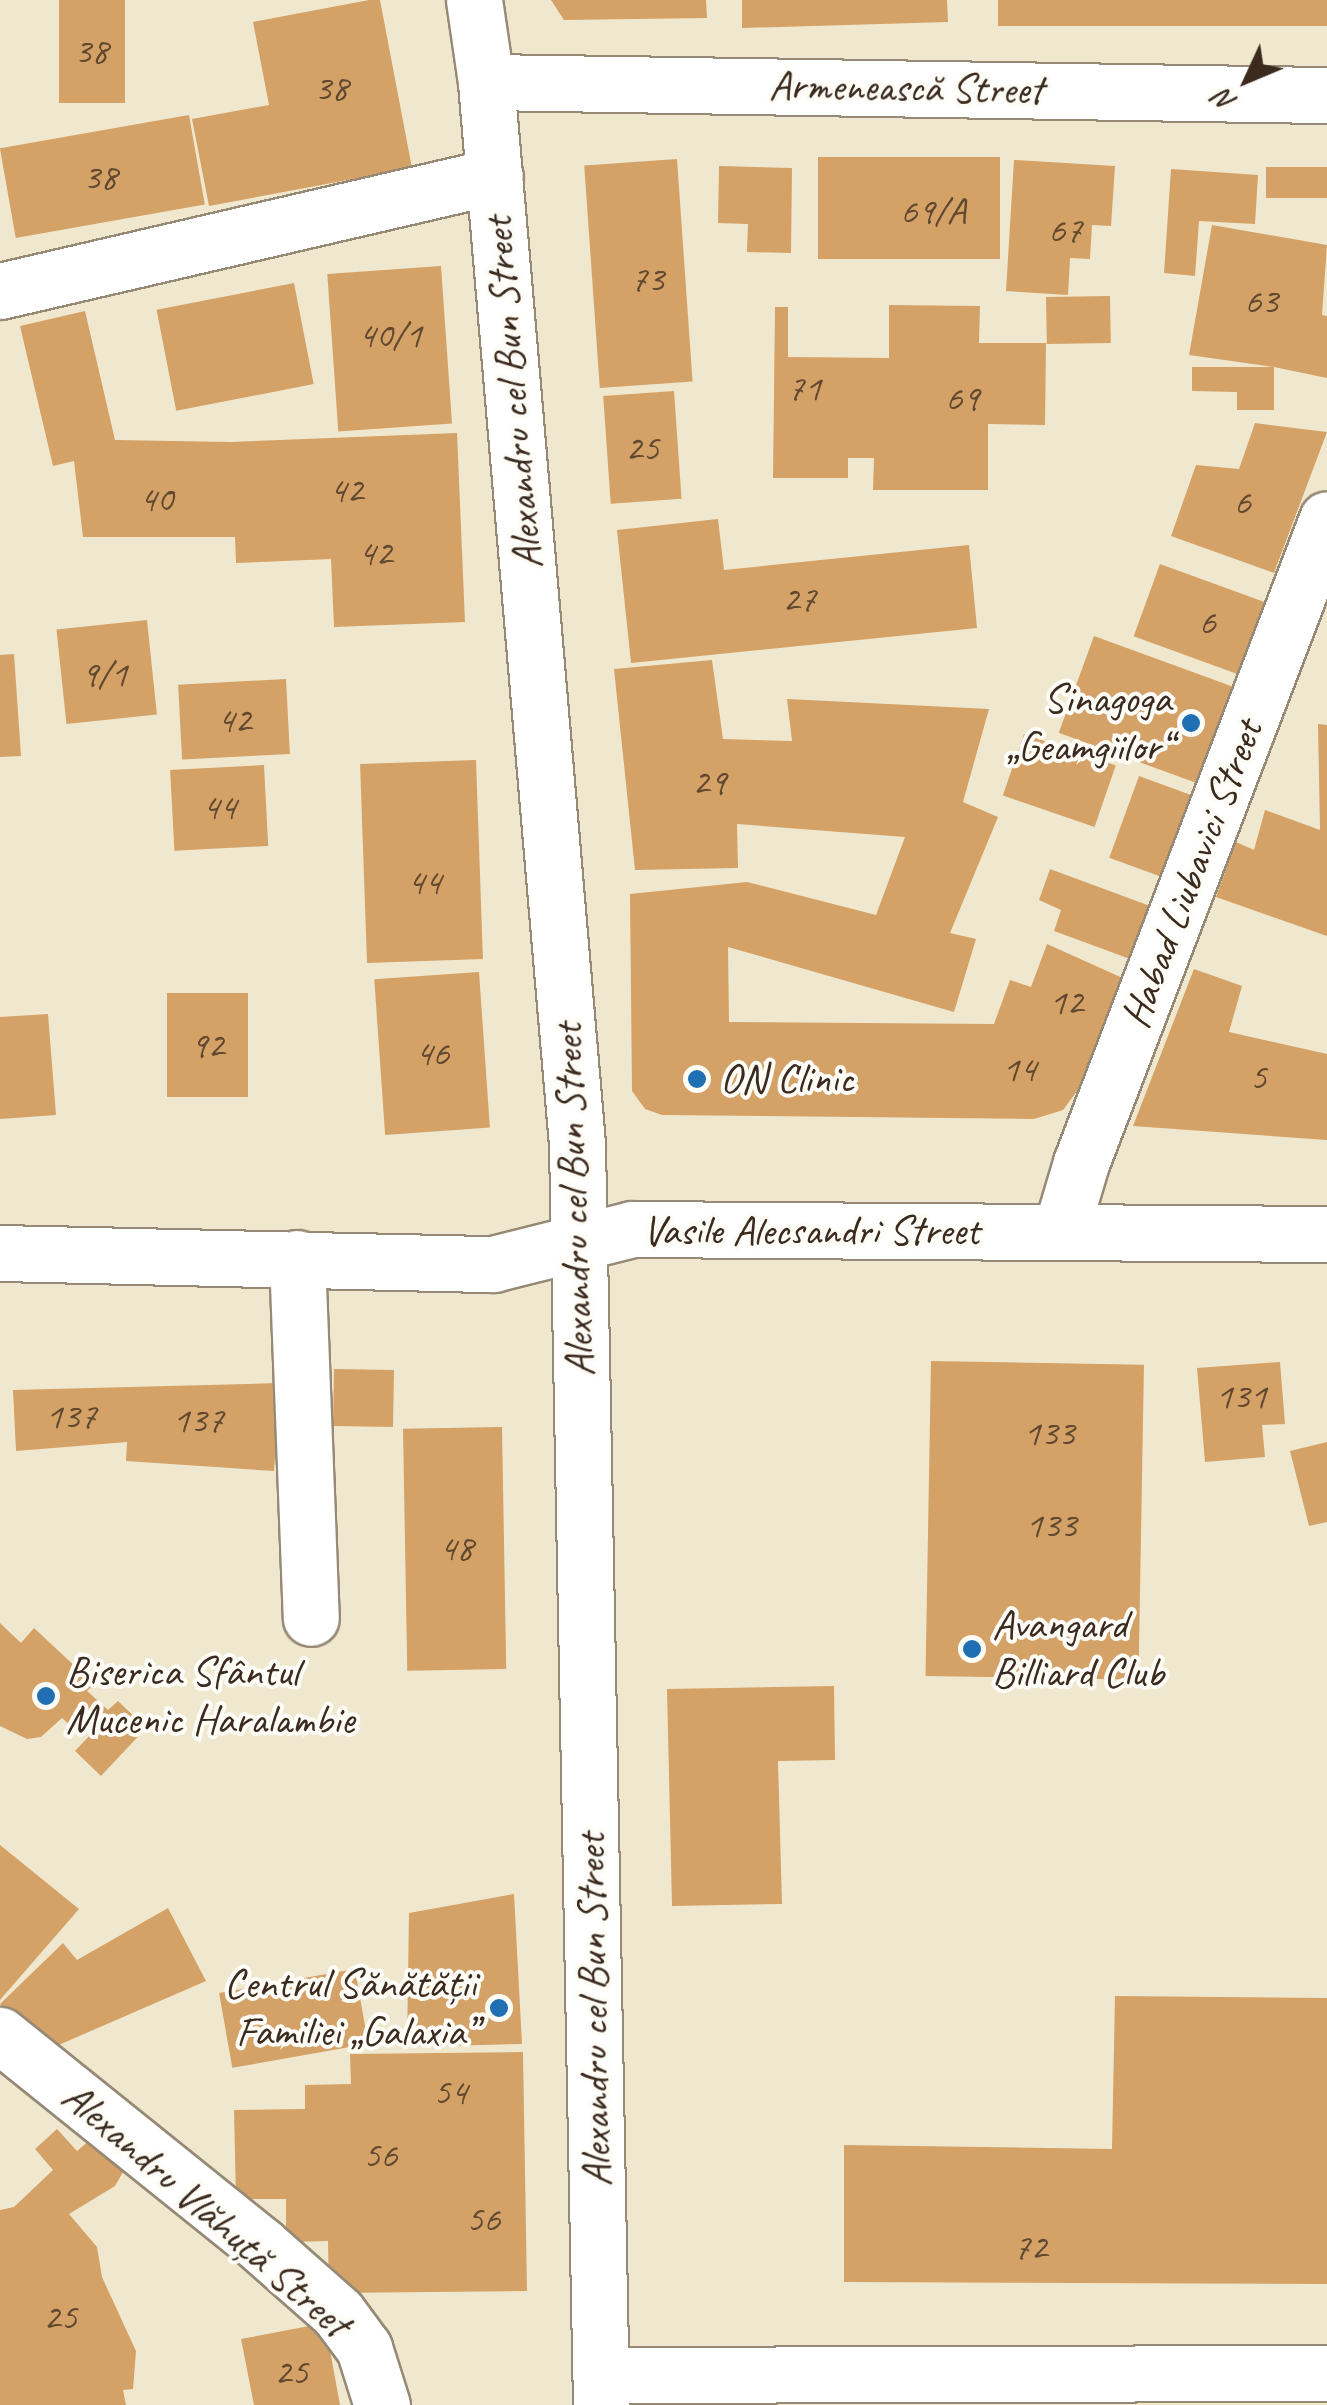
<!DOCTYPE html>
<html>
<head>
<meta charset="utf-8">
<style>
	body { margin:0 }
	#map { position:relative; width:1327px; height:2405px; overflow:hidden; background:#f0e8ce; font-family:Caveat,sans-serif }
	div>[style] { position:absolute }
	.building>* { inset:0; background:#d4a166; transform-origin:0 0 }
	.roads { filter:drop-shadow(2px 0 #968976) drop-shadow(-2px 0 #968976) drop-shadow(0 2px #968976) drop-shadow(0 -2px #968976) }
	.minor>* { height:55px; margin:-27.5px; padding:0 27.5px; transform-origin:27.5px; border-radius:27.5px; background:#fff }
	.major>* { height:55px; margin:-27.5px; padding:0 27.5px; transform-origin:27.5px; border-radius:27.5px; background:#fff }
	.dots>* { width:28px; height:28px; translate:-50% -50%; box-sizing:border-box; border:5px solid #fdfcf7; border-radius:50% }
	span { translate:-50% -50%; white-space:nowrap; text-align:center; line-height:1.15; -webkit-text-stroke:8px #fdfcf7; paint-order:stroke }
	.number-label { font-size:38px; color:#614830 }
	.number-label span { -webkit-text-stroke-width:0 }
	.street-label { font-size:42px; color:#3b2a1e }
	.poi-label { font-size:42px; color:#3b2a1e }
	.right { translate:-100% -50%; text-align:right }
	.left { translate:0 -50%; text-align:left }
	.north { position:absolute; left:1197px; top:30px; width:100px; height:100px; -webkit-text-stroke:8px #fdfcf7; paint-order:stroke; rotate:226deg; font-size:28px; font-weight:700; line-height:40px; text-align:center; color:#3b2a1e }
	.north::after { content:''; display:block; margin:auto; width:35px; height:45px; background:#3b2a1e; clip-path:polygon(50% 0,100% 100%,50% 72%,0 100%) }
</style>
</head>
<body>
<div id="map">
	<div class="building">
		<div style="left:59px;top:0;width:66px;height:103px"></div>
		<div style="clip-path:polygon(369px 0,380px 0,412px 168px,209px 206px,192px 119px,269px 105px,253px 22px)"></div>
		<div style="clip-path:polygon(551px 0,706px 0,707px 18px,564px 20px)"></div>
		<div style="clip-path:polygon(742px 0,947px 0,948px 22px,742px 28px)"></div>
		<div style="left:998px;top:0;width:329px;height:26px"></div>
		<div style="left:189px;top:115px;width:91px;height:192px;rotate:80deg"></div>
		<div style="left:818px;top:157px;width:182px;height:102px"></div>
		<div style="left:677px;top:159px;width:223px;height:93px;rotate:86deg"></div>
		<div style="clip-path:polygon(1014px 160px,1115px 166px,1111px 226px,1092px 225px,1090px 259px,1070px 258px,1068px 295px,1006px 291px)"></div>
		<div style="clip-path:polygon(719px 166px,792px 168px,791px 253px,747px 252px,748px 224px,718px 223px)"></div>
		<div style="left:1327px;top:167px;width:31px;height:61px;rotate:90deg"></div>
		<div style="clip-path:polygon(1171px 169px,1258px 175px,1255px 224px,1199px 221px,1195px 276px,1164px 273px)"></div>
		<div style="clip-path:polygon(1212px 225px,1327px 245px,1322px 315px,1327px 316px,1327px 378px,1274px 367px,1274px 410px,1237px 410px,1237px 392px,1192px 391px,1192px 367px,1274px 367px,1189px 355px)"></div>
		<div style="left:441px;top:266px;width:158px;height:114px;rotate:86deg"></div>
		<div style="left:294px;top:283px;width:103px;height:140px;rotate:79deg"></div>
		<div style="left:1110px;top:296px;width:47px;height:64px;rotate:89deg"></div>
		<div style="clip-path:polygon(889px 305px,980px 306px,979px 343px,1046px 343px,1045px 425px,988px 424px,988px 490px,873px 490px,874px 458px,848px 458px,848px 478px,773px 478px,775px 307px,788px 307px,788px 357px,889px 358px)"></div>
		<div style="clip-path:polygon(85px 311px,115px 440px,231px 442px,457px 433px,465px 622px,334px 627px,331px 559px,236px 563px,235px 537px,83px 537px,74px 461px,53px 466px,20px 326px)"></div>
		<div style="left:674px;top:391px;width:108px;height:71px;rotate:86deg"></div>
		<div style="clip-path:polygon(1255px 423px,1327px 432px,1274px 573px,1171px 536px,1196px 465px,1239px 469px)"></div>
		<div style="clip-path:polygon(718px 519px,724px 570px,969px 545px,977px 628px,631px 663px,617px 530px)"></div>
		<div style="left:1160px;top:564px;width:127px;height:77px;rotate:20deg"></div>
		<div style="left:147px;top:620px;width:95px;height:91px;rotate:84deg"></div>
		<div style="left:1094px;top:636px;width:159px;height:103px;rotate:20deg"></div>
		<div style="clip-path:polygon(14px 654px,21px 756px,0 757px,0 655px)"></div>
		<div style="clip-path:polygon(712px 660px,723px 739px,792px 741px,787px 699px,989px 709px,963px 802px,998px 817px,950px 933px,976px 939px,954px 1012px,728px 947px,729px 1022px,994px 1024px,1010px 980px,1031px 987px,1047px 944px,1127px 980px,1080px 1087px,1063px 1110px,1034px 1119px,662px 1115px,645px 1109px,632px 1091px,630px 894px,747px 882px,876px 915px,905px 837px,737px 824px,738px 868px,635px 870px,614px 669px)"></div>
		<div style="left:286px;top:679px;width:75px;height:108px;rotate:87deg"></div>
		<div style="clip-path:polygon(1318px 724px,1327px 725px,1327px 936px,1216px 897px,1236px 842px,1254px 850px,1265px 810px,1320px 830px)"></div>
		<div style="left:1024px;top:734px;width:97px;height:65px;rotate:19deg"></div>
		<div style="left:476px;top:760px;width:199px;height:116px;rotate:88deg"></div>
		<div style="left:264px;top:765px;width:81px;height:94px;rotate:87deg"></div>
		<div style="left:1139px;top:776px;width:59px;height:87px;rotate:20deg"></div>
		<div style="clip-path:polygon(1050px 869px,1161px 910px,1141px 963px,1054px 931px,1061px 910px,1039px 900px)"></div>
		<div style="clip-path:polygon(1194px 969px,1242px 986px,1229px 1032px,1327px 1054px,1327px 1140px,1133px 1126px)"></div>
		<div style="left:479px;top:972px;width:156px;height:105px;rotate:86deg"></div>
		<div style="left:167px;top:993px;width:81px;height:104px"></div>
		<div style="clip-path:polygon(48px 1014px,56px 1115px,0 1119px,0 1017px)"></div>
		<div style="left:931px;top:1361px;width:213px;height:315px;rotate:1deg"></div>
		<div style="clip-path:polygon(1280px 1362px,1285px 1424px,1262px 1425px,1265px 1457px,1205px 1462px,1197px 1368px)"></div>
		<div style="left:334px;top:1369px;width:60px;height:57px;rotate:1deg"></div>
		<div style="clip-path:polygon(280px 1383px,274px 1471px,126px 1461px,127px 1442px,16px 1451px,13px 1390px)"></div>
		<div style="left:502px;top:1427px;width:242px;height:99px;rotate:89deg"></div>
		<div style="clip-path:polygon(1327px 1442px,1327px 1522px,1309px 1526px,1290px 1451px)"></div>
		<div style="clip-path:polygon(0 1623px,21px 1643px,34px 1628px,94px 1684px,87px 1691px,108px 1710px,118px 1701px,146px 1728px,101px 1776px,75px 1751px,92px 1733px,86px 1729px,80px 1734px,62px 1718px,41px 1737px,27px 1739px,0 1726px)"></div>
		<div style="clip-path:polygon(834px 1686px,835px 1760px,778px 1761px,782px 1904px,672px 1906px,667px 1689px)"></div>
		<div style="clip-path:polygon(0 1845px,79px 1909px,0 2000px)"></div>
		<div style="clip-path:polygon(514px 1894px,522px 2044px,407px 2047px,409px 1913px)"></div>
		<div style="clip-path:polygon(168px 1908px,206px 1981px,54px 2047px,0 2004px,63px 1943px,77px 1960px)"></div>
		<div style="left:355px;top:1969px;width:76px;height:138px;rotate:80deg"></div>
		<div style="clip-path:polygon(1115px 1996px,1327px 1998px,1327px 2284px,844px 2282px,844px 2145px,1112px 2149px)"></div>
		<div style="clip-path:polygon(523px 2052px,527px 2291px,329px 2293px,328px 2241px,286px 2242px,286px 2199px,236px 2199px,234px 2110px,305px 2109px,305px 2085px,351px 2084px,350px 2054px)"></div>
		<div style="clip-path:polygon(57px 2129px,77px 2151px,97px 2134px,127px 2165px,115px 2186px,69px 2214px,97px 2247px,102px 2277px,136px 2351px,133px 2389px,123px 2390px,126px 2405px,0 2405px,0 2210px,14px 2207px,53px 2170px,35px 2149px)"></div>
		<div style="clip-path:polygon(325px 2323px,340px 2405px,254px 2405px,241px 2339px)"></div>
	</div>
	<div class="roads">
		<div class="minor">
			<div style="left:474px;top:0;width:83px;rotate:81.7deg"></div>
			<div style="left:0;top:291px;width:508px;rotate:-13.08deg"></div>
			<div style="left:1061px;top:1230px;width:70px;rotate:-73.4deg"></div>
			<div style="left:1081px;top:1163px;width:689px;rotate:-69.09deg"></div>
			<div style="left:297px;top:1258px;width:360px;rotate:87.8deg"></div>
			<div style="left:0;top:2035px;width:335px;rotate:38.8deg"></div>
			<div style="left:261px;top:2245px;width:103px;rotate:41.4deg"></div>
			<div style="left:338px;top:2313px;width:44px;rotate:53.4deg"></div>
			<div style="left:364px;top:2348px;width:60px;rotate:72.5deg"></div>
			<div style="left:601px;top:2375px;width:726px;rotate:-0.16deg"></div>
		</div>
		<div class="major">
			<div style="left:0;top:1253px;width:493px;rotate:1.3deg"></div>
			<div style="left:493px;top:1264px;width:143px;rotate:-14.1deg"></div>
			<div style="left:632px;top:1229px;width:695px;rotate:0.41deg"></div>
			<div style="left:601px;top:2405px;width:1261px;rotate:-91.09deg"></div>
			<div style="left:577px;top:1144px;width:1066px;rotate:-94.9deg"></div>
			<div style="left:486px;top:82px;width:841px;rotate:0.89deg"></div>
		</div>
	</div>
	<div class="dots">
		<div style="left:1191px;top:723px;background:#1f6fb2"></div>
		<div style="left:697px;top:1079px;background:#1f6fb2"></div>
		<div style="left:972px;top:1649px;background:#1f6fb2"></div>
		<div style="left:46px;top:1696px;background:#1f6fb2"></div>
		<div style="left:499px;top:2008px;background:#1f6fb2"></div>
	</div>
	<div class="number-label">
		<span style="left:91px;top:51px">38</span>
		<span style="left:331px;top:88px">38</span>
		<span style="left:100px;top:177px">38</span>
		<span style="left:933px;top:211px">69/A</span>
		<span style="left:1065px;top:230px">67</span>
		<span style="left:647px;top:279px">73</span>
		<span style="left:1261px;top:301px">63</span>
		<span style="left:390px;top:335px">40/1</span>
		<span style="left:804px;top:388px">71</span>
		<span style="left:962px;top:398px">69</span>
		<span style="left:642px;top:448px">25</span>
		<span style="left:346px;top:490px">42</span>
		<span style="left:156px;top:499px">40</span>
		<span style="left:1242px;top:502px">6</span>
		<span style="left:375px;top:553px">42</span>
		<span style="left:799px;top:599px">27</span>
		<span style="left:1207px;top:622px">6</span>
		<span style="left:104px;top:674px">9/1</span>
		<span style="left:234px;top:720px">42</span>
		<span style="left:709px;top:782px">29</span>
		<span style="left:219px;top:807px">44</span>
		<span style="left:424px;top:882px">44</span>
		<span style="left:1066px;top:1002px">12</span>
		<span style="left:207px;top:1045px">92</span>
		<span style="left:432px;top:1053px">46</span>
		<span style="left:1019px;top:1069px">14</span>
		<span style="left:1258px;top:1077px">5</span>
		<span style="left:1241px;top:1396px">131</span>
		<span style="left:71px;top:1416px">137</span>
		<span style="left:198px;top:1420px">137</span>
		<span style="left:1049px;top:1433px">133</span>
		<span style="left:1051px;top:1525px">133</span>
		<span style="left:456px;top:1548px">48</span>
		<span style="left:450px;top:2092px">54</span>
		<span style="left:380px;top:2155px">56</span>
		<span style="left:483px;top:2219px">56</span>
		<span style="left:1030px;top:2247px">72</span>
		<span style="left:60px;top:2317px">25</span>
		<span style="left:291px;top:2372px">25</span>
	</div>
	<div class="street-label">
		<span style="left:906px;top:88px;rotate:1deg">Armenească Street</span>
		<span style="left:513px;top:393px;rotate:-95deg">Alexandru cel Bun Street</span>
		<span style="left:1192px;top:874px;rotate:-69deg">Habad Liubavici Street</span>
		<span style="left:574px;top:1200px;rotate:-92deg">Alexandru cel Bun Street</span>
		<span style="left:811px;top:1231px">Vasile Alecsandri Street</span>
		<span style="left:594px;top:2010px;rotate:-91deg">Alexandru cel Bun Street</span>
		<span style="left:206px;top:2210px;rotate:41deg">Alexandru Vlăhuță Street</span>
	</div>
	<div class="poi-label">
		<span class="right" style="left:1171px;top:723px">Sinagoga<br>„Geamgiilor“</span>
		<span class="left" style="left:720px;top:1079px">ON Clinic</span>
		<span class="left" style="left:992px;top:1649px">Avangard<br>Billiard Club</span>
		<span class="left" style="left:66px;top:1696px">Biserica Sfântul<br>Mucenic Haralambie</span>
		<span class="right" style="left:476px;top:2008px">Centrul Sănătății<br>Familiei „Galaxia”</span>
	</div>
	<div class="north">N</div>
</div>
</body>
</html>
